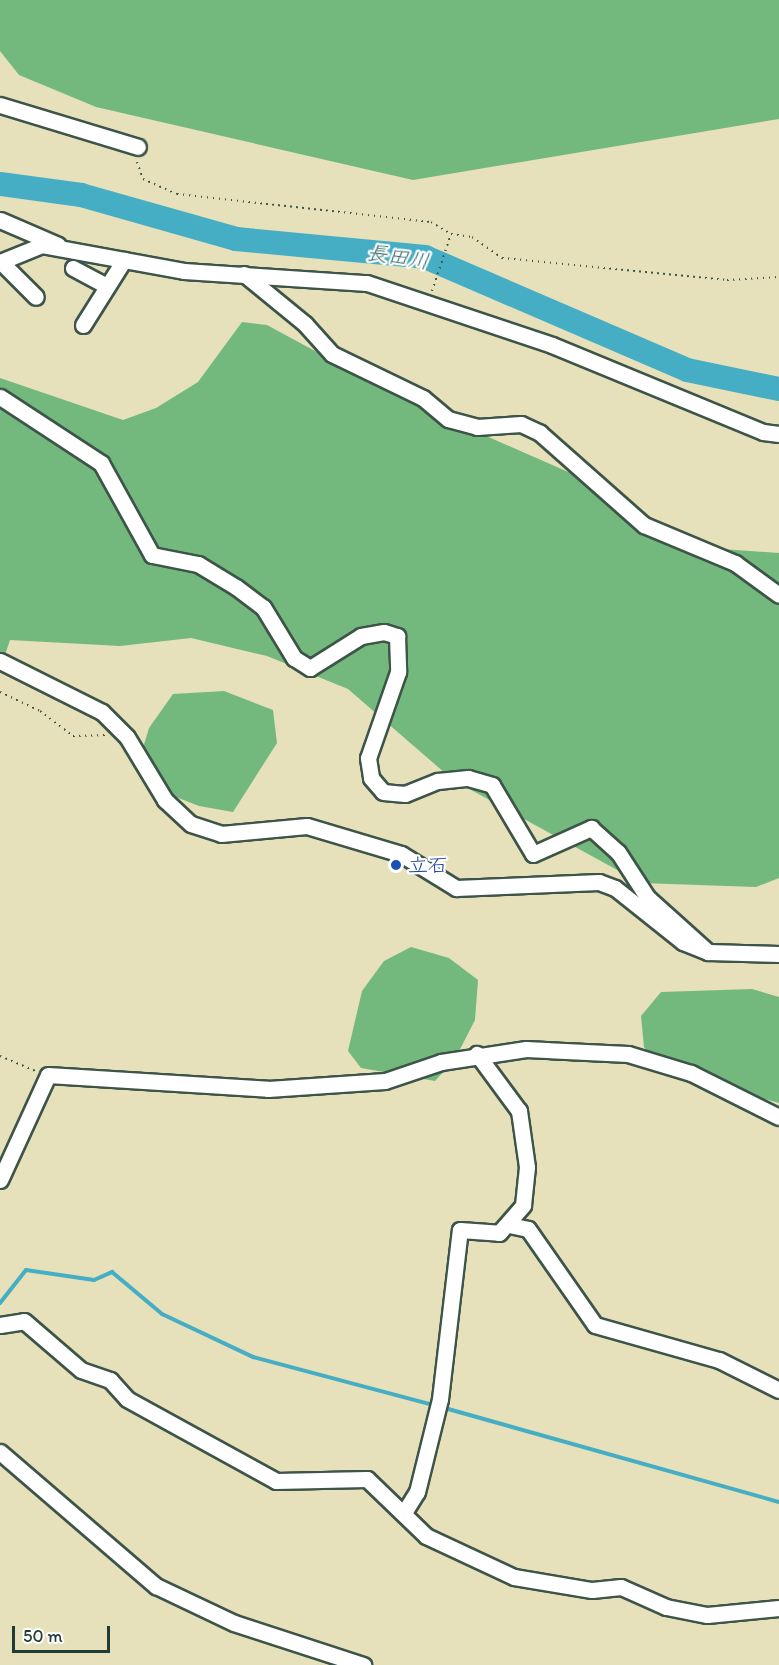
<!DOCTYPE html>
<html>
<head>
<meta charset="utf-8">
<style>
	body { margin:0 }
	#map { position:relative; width:779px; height:1665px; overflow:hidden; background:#e6e0bb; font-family:Itim,"Klee One",sans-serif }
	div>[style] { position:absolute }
	.forest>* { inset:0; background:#73b97e }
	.stream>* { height:4px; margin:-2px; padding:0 2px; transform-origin:2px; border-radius:2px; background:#45aec4 }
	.river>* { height:24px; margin:-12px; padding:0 12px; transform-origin:12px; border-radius:12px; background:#45aec4 }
	.path>* { height:2px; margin-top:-1px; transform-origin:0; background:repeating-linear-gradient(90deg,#3d5548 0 1.5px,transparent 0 6px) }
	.roads { filter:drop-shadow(2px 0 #3d5548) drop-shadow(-2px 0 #3d5548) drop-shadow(0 2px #3d5548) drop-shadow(0 -2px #3d5548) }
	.minor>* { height:15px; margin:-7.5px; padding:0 7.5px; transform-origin:7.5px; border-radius:7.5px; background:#fff }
	.dots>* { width:16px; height:16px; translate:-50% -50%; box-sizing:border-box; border:3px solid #fff; border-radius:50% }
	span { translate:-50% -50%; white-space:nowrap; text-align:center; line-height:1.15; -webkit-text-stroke:4.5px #fff; paint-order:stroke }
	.transit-label { font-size:20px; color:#164399 }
	.left { translate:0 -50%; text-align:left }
	.water-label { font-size:21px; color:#2c6566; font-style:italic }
	.scale { position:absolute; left:12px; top:1626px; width:98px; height:27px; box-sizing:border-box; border:3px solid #1f3d34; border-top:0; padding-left:8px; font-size:18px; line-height:21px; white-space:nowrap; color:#1f3d34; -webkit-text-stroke:4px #fff; paint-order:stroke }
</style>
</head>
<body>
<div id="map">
	<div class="forest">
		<div style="clip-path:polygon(0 0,779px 0,779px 119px,413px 180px,96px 107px,19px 75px,0 51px)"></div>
		<div style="clip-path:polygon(242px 322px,267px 325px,411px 403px,616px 493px,694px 547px,779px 553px,779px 878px,756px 887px,641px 883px,453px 780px,348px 689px,267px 656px,191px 638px,120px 646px,10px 640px,0 670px,0 378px,123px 420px,156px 408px,198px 382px)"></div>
		<div style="clip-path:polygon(224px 691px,273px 710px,277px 743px,233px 812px,199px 806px,158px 790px,139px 761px,149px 728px,173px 694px)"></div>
		<div style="clip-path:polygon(411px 947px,449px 958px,478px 980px,475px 1020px,455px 1059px,435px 1081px,361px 1068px,348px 1051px,362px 991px,384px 961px)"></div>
		<div style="clip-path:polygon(752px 989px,779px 997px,779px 1103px,663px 1070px,644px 1047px,641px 1016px,661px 992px)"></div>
	</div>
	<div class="stream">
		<div style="left:0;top:1303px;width:42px;rotate:-51.8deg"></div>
		<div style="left:26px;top:1270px;width:69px;rotate:8.4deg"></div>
		<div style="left:94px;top:1280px;width:20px;rotate:-24deg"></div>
		<div style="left:112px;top:1272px;width:65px;rotate:40deg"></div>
		<div style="left:162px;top:1314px;width:101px;rotate:25.3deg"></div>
		<div style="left:253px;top:1357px;width:186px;rotate:14.9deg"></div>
		<div style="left:441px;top:1407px;width:351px;rotate:15.7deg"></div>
	</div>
	<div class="river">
		<div style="left:0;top:184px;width:82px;rotate:7.7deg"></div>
		<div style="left:81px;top:195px;width:161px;rotate:15.8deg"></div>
		<div style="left:236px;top:239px;width:190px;rotate:5.4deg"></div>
		<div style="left:425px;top:257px;width:285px;rotate:23.3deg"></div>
		<div style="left:687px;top:370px;width:94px;rotate:11.7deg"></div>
	</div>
	<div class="path">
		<div style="left:137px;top:162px;width:18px;rotate:71deg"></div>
		<div style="left:143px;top:179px;width:37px;rotate:24deg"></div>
		<div style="left:177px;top:194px;width:256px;rotate:6.3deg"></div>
		<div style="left:431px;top:222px;width:23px;rotate:31deg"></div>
		<div style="left:451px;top:234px;width:21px;rotate:8deg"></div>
		<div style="left:472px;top:237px;width:37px;rotate:35deg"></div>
		<div style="left:502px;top:258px;width:226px;rotate:5.6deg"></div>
		<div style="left:727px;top:280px;width:52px;rotate:-3.3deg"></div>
		<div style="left:432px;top:291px;width:60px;rotate:-71.6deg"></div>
		<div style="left:0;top:692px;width:44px;rotate:25.4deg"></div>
		<div style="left:40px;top:711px;width:41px;rotate:37.1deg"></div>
		<div style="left:73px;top:736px;width:32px;rotate:-2deg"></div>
		<div style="left:0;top:1056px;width:39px;rotate:23deg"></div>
	</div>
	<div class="roads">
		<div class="minor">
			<div style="left:0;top:105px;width:144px;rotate:16.9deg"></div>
			<div style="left:0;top:220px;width:63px;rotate:23.3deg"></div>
			<div style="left:0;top:262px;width:45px;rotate:-22deg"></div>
			<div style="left:42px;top:245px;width:144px;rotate:10.4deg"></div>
			<div style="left:184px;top:271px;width:183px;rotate:3.8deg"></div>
			<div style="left:367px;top:283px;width:195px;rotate:18.5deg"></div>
			<div style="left:552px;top:345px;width:228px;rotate:22.4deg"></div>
			<div style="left:763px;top:432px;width:16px;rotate:7deg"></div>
			<div style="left:1px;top:262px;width:49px;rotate:45deg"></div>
			<div style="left:73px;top:268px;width:38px;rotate:28deg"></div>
			<div style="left:244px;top:274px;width:79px;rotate:39.3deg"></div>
			<div style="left:305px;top:324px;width:40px;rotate:48deg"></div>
			<div style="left:332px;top:354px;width:101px;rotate:25.8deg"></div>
			<div style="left:423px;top:398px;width:33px;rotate:40deg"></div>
			<div style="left:448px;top:419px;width:30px;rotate:15deg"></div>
			<div style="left:477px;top:427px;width:44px;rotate:-3.9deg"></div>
			<div style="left:521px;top:424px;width:21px;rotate:25deg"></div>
			<div style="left:540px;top:433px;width:139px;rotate:41.5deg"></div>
			<div style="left:644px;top:525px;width:99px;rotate:22.7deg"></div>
			<div style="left:735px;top:563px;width:54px;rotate:36deg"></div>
			<div style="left:83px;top:325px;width:77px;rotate:-57.8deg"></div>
			<div style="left:0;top:397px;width:121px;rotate:33.2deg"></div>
			<div style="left:101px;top:463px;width:105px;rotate:61deg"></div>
			<div style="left:152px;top:555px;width:47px;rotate:11.1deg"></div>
			<div style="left:198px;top:564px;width:44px;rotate:31.2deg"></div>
			<div style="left:236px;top:587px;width:34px;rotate:37deg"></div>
			<div style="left:263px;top:607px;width:60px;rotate:58.7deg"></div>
			<div style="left:294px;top:658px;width:19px;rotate:32deg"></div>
			<div style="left:310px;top:668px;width:60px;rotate:-32.1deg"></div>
			<div style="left:361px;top:636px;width:23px;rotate:-10deg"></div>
			<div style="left:384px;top:632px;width:14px;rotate:17deg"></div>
			<div style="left:397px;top:636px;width:36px;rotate:88deg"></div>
			<div style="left:398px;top:672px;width:91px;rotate:109.2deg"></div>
			<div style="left:368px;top:758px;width:20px;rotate:81deg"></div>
			<div style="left:371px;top:778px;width:18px;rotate:49deg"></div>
			<div style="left:383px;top:792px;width:22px;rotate:5deg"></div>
			<div style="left:405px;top:794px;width:35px;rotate:-22deg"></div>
			<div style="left:438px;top:781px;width:30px;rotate:-6deg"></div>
			<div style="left:468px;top:778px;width:25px;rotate:16deg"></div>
			<div style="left:492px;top:785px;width:80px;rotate:59.3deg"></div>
			<div style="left:533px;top:854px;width:64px;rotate:-24.1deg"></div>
			<div style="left:591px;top:828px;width:36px;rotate:42deg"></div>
			<div style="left:618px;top:852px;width:54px;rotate:57.2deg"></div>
			<div style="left:647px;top:897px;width:82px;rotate:42deg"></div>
			<div style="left:0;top:661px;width:114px;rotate:26.6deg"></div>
			<div style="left:102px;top:712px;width:35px;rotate:45deg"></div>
			<div style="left:127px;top:737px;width:74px;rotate:58.9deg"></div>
			<div style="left:165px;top:800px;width:35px;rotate:43deg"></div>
			<div style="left:191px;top:824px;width:32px;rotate:18deg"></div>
			<div style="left:221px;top:834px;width:86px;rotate:-5.3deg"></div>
			<div style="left:307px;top:826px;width:98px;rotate:16.6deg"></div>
			<div style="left:401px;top:854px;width:65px;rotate:31.7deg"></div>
			<div style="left:456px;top:888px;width:143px;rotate:-2.4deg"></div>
			<div style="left:599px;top:882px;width:17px;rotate:21deg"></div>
			<div style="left:615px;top:888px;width:87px;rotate:38.5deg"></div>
			<div style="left:683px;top:942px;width:27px;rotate:22deg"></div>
			<div style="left:708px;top:952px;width:71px;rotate:1.6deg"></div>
			<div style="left:0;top:1180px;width:115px;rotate:-65.4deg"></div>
			<div style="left:48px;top:1075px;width:220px;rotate:3.6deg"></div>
			<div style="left:268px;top:1089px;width:117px;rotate:-3.9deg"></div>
			<div style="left:385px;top:1081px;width:59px;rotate:-18.7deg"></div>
			<div style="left:441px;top:1062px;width:86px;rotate:-8.7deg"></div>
			<div style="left:526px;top:1049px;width:102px;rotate:2.8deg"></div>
			<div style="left:628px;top:1054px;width:66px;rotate:16.8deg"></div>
			<div style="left:691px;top:1073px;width:98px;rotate:26.6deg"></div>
			<div style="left:509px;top:1225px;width:19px;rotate:12deg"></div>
			<div style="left:528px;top:1229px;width:117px;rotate:55.1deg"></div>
			<div style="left:595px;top:1325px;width:129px;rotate:15.8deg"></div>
			<div style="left:719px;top:1360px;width:67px;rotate:26.6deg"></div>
			<div style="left:0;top:1325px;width:24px;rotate:-9deg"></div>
			<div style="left:24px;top:1321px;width:75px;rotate:40.7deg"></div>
			<div style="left:81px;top:1370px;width:31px;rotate:19deg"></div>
			<div style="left:110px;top:1380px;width:25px;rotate:48deg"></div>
			<div style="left:127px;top:1399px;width:170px;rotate:28.8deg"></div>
			<div style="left:276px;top:1481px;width:91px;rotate:-1.3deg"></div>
			<div style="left:367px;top:1479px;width:82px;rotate:44deg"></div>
			<div style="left:426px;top:1536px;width:97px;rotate:25deg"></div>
			<div style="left:514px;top:1577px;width:79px;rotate:9.5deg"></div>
			<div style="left:592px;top:1590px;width:29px;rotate:-6deg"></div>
			<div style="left:621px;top:1587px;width:49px;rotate:24deg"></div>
			<div style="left:666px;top:1607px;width:42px;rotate:11deg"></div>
			<div style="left:707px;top:1615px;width:72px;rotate:-5.6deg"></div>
			<div style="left:0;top:1452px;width:206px;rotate:40.7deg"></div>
			<div style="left:156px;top:1586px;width:86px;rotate:25.4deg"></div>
			<div style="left:234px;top:1623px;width:136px;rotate:18deg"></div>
			<div style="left:405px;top:1511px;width:22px;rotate:-58deg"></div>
			<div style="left:417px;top:1492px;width:96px;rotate:-76.1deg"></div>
			<div style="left:440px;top:1399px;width:170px;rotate:-83.3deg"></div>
			<div style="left:460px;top:1230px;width:39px;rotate:4deg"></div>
			<div style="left:499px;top:1233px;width:37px;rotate:-49deg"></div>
			<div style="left:523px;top:1205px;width:38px;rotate:-84deg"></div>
			<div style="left:527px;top:1167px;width:57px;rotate:-98.1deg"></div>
			<div style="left:519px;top:1111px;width:71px;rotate:-126.4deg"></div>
		</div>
	</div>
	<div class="dots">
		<div style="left:396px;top:865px;background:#1a4fb4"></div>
	</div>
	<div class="transit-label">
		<span class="left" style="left:408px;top:865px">立石</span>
	</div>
	<div class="water-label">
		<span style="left:398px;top:257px;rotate:9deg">長田川</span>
	</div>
	<div class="scale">50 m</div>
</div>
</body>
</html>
